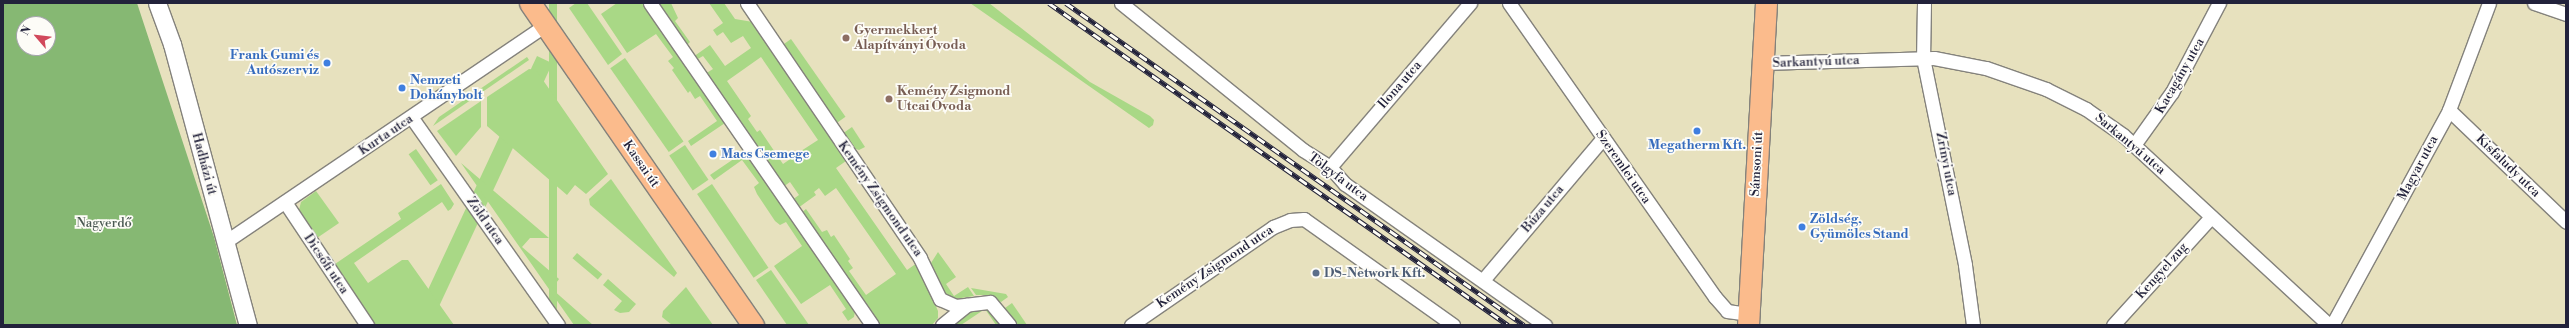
<!DOCTYPE html>
<html>
<head>
<meta charset="utf-8">
<style>
	body { margin:0 }
	#map { position:relative; width:2569px; height:328px; overflow:hidden; background:#e7e1be; font-family:"Libre Bodoni",serif }
	div>[style] { position:absolute }
	.green>* { inset:0; background:#a9d886; transform-origin:0 0 }
	.forest>* { inset:0; background:#86b873 }
	.roads { filter:drop-shadow(1px 0 #84827c) drop-shadow(-1px 0 #84827c) drop-shadow(0 1px #84827c) drop-shadow(0 -1px #84827c) }
	.minor>* { height:13px; margin:-6.5px; padding:0 6.5px; transform-origin:6.5px; border-radius:6.5px; background:#fff }
	.tertiary>* { height:17px; margin:-8.5px; padding:0 8.5px; transform-origin:8.5px; border-radius:8.5px; background:#fff }
	.primary>* { height:21px; margin:-10.5px; padding:0 10.5px; transform-origin:10.5px; border-radius:10.5px; background:#fbbb8c }
	.rail>* { height:4.5px; margin-top:-2.25px; transform-origin:0; background:repeating-linear-gradient(90deg,#fdfcf7 0 9px,#22223b 0 18px); box-sizing:border-box; border-block:1px solid #22223b }
	.dots>* { width:11px; height:11px; translate:-50% -50%; box-sizing:border-box; border:2px solid #fdfcf7; border-radius:50% }
	span { translate:-50% -50%; white-space:nowrap; text-align:center; line-height:1.15; -webkit-text-stroke:3.5px #fdfcf7; paint-order:stroke }
	.education-label { font-size:13px; color:#785e54; font-weight:700 }
	.left { translate:0 -50%; text-align:left }
	.shop-label { font-size:13px; color:#366cbe; font-weight:700 }
	.right { translate:-100% -50%; text-align:right }
	.street-label { font-size:13px; color:#22223b }
	.park-label { font-size:13px; color:#4a5952 }
	.service-label { font-size:13px; color:#4e5e75; font-weight:700 }
	.frame { position:absolute; inset:0; border:4px solid #22223b; pointer-events:none }
	.north { position:absolute; left:16px; top:16px; width:40px; height:40px; box-sizing:border-box; background:#fdfcf7; border:1px solid #a5a5ac; border-radius:50%; rotate:298deg; font-size:11px; font-weight:700; line-height:16px; text-align:center; color:#22223b }
	.north::after { content:''; display:block; margin:auto; width:14px; height:18px; background:#d1495b; clip-path:polygon(50% 0,100% 100%,50% 72%,0 100%) }
</style>
</head>
<body>
<div id="map">
	<div class="green">
		<div style="left:549px;top:3px;width:8px;height:391px"></div>
		<div style="clip-path:polygon(576px 3px,587px 3px,622px 54px,608px 65px,569px 8px)"></div>
		<div style="clip-path:polygon(617px 3px,643px 3px,725px 123px,691px 146px,688px 141px,717px 121px,700px 96px,695px 99px,690px 91px,688px 93px,672px 70px,674px 68px,668px 61px,673px 57px,656px 34px,627px 53px,601px 14px)"></div>
		<div style="clip-path:polygon(656px 3px,671px 3px,678px 18px,675px 21px,690px 42px,686px 46px)"></div>
		<div style="clip-path:polygon(evenodd,709px 3px,724px 3px,735px 19px,753px 22px,846px 161px,836px 168px,907px 270px,917px 263px,938px 311px,938px 318px,932px 325px,880px 325px,845px 276px,801px 213px,806px 209px,822px 232px,827px 230px,831px 237px,834px 235px,850px 259px,848px 261px,853px 268px,849px 271px,866px 295px,896px 274px,836px 188px,825px 196px,819px 188px,814px 192px,816px 195px,798px 208px,792px 200px,799px 195px,790px 182px,783px 187px,705px 74px,713px 69px,703px 56px,696px 60px,693px 57px,710px 45px,725px 66px,751px 48px,743px 36px,731px 43px,723px 32px,717px 36px,713px 30px,723px 23px,709px 3px,761px 57px,818px 140px,801px 151px,805px 159px,799px 153px,783px 164px,760px 130px,757px 132px,748px 119px,751px 116px,727px 81px,761px 57px)"></div>
		<div style="clip-path:polygon(970px 3px,989px 3px,1090px 82px,1150px 116px,1154px 120px,1153px 125px,1149px 128px)"></div>
		<div style="left:791px;top:39px;width:95px;height:12px;rotate:55deg"></div>
		<div style="left:537px;top:56px;width:17px;height:327px;rotate:25deg"></div>
		<div style="clip-path:polygon(527px 57px,529px 60px,433px 126px,439px 117px)"></div>
		<div style="left:625px;top:58px;width:102px;height:18px;rotate:55deg"></div>
		<div style="clip-path:polygon(529px 69px,536px 70px,608px 174px,586px 194px,575px 185px,567px 195px,487px 126px,487px 97px)"></div>
		<div style="clip-path:polygon(481px 101px,481px 127px,456px 156px,437px 131px)"></div>
		<div style="clip-path:polygon(852px 127px,865px 147px,859px 150px,853px 148px,842px 134px)"></div>
		<div style="left:685px;top:145px;width:42px;height:19px;rotate:56deg"></div>
		<div style="left:416px;top:149px;width:38px;height:9px;rotate:55deg"></div>
		<div style="clip-path:polygon(744px 152px,855px 311px,854px 317px,848px 321px,842px 312px,846px 309px,830px 285px,801px 304px,774px 266px,802px 246px,786px 222px,780px 225px,775px 221px,757px 194px,754px 187px,759px 183px,742px 160px,714px 180px,710px 175px)"></div>
		<div style="clip-path:polygon(461px 163px,549px 238px,530px 238px,522px 247px,559px 279px,552px 289px,593px 325px,574px 325px)"></div>
		<div style="clip-path:polygon(611px 179px,677px 273px,674px 277px,590px 205px,589px 199px)"></div>
		<div style="clip-path:polygon(441px 184px,454px 204px,451px 209px,448px 211px,442px 202px,354px 263px,368px 283px,402px 260px,408px 260px,454px 325px,375px 325px,335px 264px,401px 219px,398px 213px)"></div>
		<div style="left:712px;top:184px;width:101px;height:18px;rotate:56deg"></div>
		<div style="clip-path:polygon(316px 191px,339px 223px,317px 238px,299px 210px,301px 202px)"></div>
		<div style="clip-path:polygon(938px 252px,956px 277px,946px 284px,954px 296px,968px 287px,974px 296px,955px 299px,944px 293px,931px 263px)"></div>
		<div style="left:577px;top:253px;width:33px;height:7px;rotate:40deg"></div>
		<div style="clip-path:polygon(771px 270px,809px 325px,787px 325px,756px 280px)"></div>
		<div style="clip-path:polygon(608px 279px,636px 304px,629px 312px,620px 313px,614px 310px,622px 301px,603px 285px)"></div>
		<div style="clip-path:polygon(686px 287px,713px 325px,672px 325px,662px 317px,663px 311px)"></div>
		<div style="clip-path:polygon(971px 288px,1006px 294px,1008px 297px,1001px 302px,989px 295px,976px 295px)"></div>
		<div style="clip-path:polygon(1012px 303px,1027px 325px,1017px 325px,1005px 308px)"></div>
		<div style="clip-path:polygon(974px 308px,987px 308px,1001px 325px,996px 325px,985px 309px,961px 325px,950px 325px)"></div>
	</div>
	<div class="forest">
		<div style="clip-path:polygon(evenodd,3px 3px,137px 3px,214px 237px,237px 325px,3px 325px,3px 3px,24px 24px,48px 24px,48px 48px,24px 48px,24px 24px)"></div>
	</div>
	<div class="roads">
		<div class="minor">
			<div style="left:650px;top:3px;width:391px;rotate:55.4deg"></div>
			<div style="left:747px;top:3px;width:308px;rotate:55.8deg"></div>
			<div style="left:920px;top:258px;width:46px;rotate:64deg"></div>
			<div style="left:940px;top:299px;width:17px;rotate:24deg"></div>
			<div style="left:956px;top:306px;width:34px;rotate:-7deg"></div>
			<div style="left:990px;top:302px;width:30px;rotate:50deg"></div>
			<div style="left:1121px;top:3px;width:234px;rotate:38.9deg"></div>
			<div style="left:1303px;top:150px;width:32px;rotate:32deg"></div>
			<div style="left:1330px;top:167px;width:23px;rotate:49deg"></div>
			<div style="left:1345px;top:184px;width:245px;rotate:35.2deg"></div>
			<div style="left:1509px;top:3px;width:359px;rotate:55deg"></div>
			<div style="left:1715px;top:297px;width:18px;rotate:49deg"></div>
			<div style="left:1727px;top:311px;width:21px;rotate:8deg"></div>
			<div style="left:1924px;top:3px;width:55px;rotate:91deg"></div>
			<div style="left:1923px;top:58px;width:211px;rotate:78.5deg"></div>
			<div style="left:1965px;top:265px;width:61px;rotate:82.4deg"></div>
			<div style="left:2534px;top:3px;width:34px;rotate:19deg"></div>
			<div style="left:1762px;top:63px;width:172px;rotate:-1.7deg"></div>
			<div style="left:1934px;top:58px;width:53px;rotate:10.9deg"></div>
			<div style="left:1986px;top:68px;width:64px;rotate:19.3deg"></div>
			<div style="left:2046px;top:89px;width:45px;rotate:26.6deg"></div>
			<div style="left:2086px;top:109px;width:45px;rotate:35.1deg"></div>
			<div style="left:2123px;top:135px;width:280px;rotate:42.7deg"></div>
			<div style="left:2449px;top:110px;width:162px;rotate:43.7deg"></div>
			<div style="left:412px;top:118px;width:253px;rotate:54.8deg"></div>
			<div style="left:2134px;top:145px;width:65px;rotate:-54.4deg"></div>
			<div style="left:2172px;top:92px;width:101px;rotate:-62.2deg"></div>
			<div style="left:1330px;top:167px;width:216px;rotate:-49.5deg"></div>
			<div style="left:285px;top:202px;width:148px;rotate:56.3deg"></div>
			<div style="left:225px;top:242px;width:387px;rotate:-34.1deg"></div>
			<div style="left:1483px;top:280px;width:186px;rotate:-49.8deg"></div>
			<div style="left:942px;top:325px;width:32px;rotate:-39deg"></div>
			<div style="left:1131px;top:325px;width:173px;rotate:-34.6deg"></div>
			<div style="left:1273px;top:227px;width:18px;rotate:-22deg"></div>
			<div style="left:1290px;top:220px;width:14px;rotate:-4deg"></div>
			<div style="left:1304px;top:219px;width:183px;rotate:35.4deg"></div>
			<div style="left:2113px;top:325px;width:146px;rotate:-47.8deg"></div>
			<div style="left:2332px;top:325px;width:245px;rotate:-61.4deg"></div>
			<div style="left:2449px;top:110px;width:114px;rotate:-69.5deg"></div>
		</div>
		<div class="tertiary">
			<div style="left:157px;top:3px;width:44px;rotate:69.9deg"></div>
			<div style="left:172px;top:44px;width:291px;rotate:74.9deg"></div>
		</div>
		<div class="primary">
			<div style="left:530px;top:3px;width:392px;rotate:55.3deg"></div>
			<div style="left:1748px;top:325px;width:323px;rotate:-86.8deg"></div>
		</div>
	</div>
	<div class="rail">
		<div style="left:1049px;top:3px;width:561px;rotate:35.05deg"></div>
		<div style="left:1066px;top:3px;width:560px;rotate:35.11deg"></div>
	</div>
	<div class="dots">
		<div style="left:846px;top:38px;background:#8d6e63"></div>
		<div style="left:327px;top:63px;background:#3f7fe0"></div>
		<div style="left:402px;top:88px;background:#3f7fe0"></div>
		<div style="left:889px;top:99px;background:#8d6e63"></div>
		<div style="left:1697px;top:131px;background:#3f7fe0"></div>
		<div style="left:713px;top:154px;background:#3f7fe0"></div>
		<div style="left:1802px;top:227px;background:#3f7fe0"></div>
		<div style="left:1316px;top:273px;background:#5c6f8a"></div>
	</div>
	<div class="education-label">
		<span class="left" style="left:854px;top:38px">Gyermekkert<br>Alapítványi Óvoda</span>
		<span class="left" style="left:897px;top:99px">Kemény Zsigmond<br>Utcai Óvoda</span>
	</div>
	<div class="shop-label">
		<span class="right" style="left:319px;top:63px">Frank Gumi és<br>Autószerviz</span>
		<span class="left" style="left:410px;top:88px">Nemzeti<br>Dohánybolt</span>
		<span style="left:1697px;top:145px">Megatherm Kft.</span>
		<span class="left" style="left:721px;top:154px">Macs Csemege</span>
		<span class="left" style="left:1810px;top:227px">Zöldség,<br>Gyümölcs Stand</span>
	</div>
	<div class="street-label">
		<span style="left:1816px;top:62px;rotate:-2deg">Sarkantyú utca</span>
		<span style="left:2180px;top:76px;rotate:-60deg">Kacagány utca</span>
		<span style="left:1400px;top:85px;rotate:-49deg">Ilona utca</span>
		<span style="left:386px;top:135px;rotate:-34deg">Kurta utca</span>
		<span style="left:2130px;top:144px;rotate:40deg">Sarkantyú utca</span>
		<span style="left:204px;top:164px;rotate:75deg">Hadházi út</span>
		<span style="left:641px;top:164px;rotate:55deg">Kassai út</span>
		<span style="left:1757px;top:164px;rotate:-87deg">Sámsoni út</span>
		<span style="left:1946px;top:164px;rotate:79deg">Zrínyi utca</span>
		<span style="left:2508px;top:166px;rotate:44deg">Kisfaludy utca</span>
		<span style="left:1623px;top:167px;rotate:55deg">Szeremlei utca</span>
		<span style="left:2418px;top:168px;rotate:-62deg">Magyar utca</span>
		<span style="left:1338px;top:177px;rotate:37deg">Tölgyfa utca</span>
		<span style="left:880px;top:199px;rotate:55deg">Kemény Zsigmond utca</span>
		<span style="left:1543px;top:209px;rotate:-50deg">Búza utca</span>
		<span style="left:485px;top:221px;rotate:55deg">Zöld utca</span>
		<span style="left:326px;top:264px;rotate:56deg">Dicsőfi utca</span>
		<span style="left:1215px;top:267px;rotate:-34deg">Kemény Zsigmond utca</span>
		<span style="left:2162px;top:271px;rotate:-48deg">Kengyel zug</span>
	</div>
	<div class="park-label">
		<span style="left:104px;top:223px">Nagyerdő</span>
	</div>
	<div class="service-label">
		<span class="left" style="left:1324px;top:273px">DS-Network Kft.</span>
	</div>
	<div class="frame"></div>
	<div class="north">N</div>
</div>
</body>
</html>
